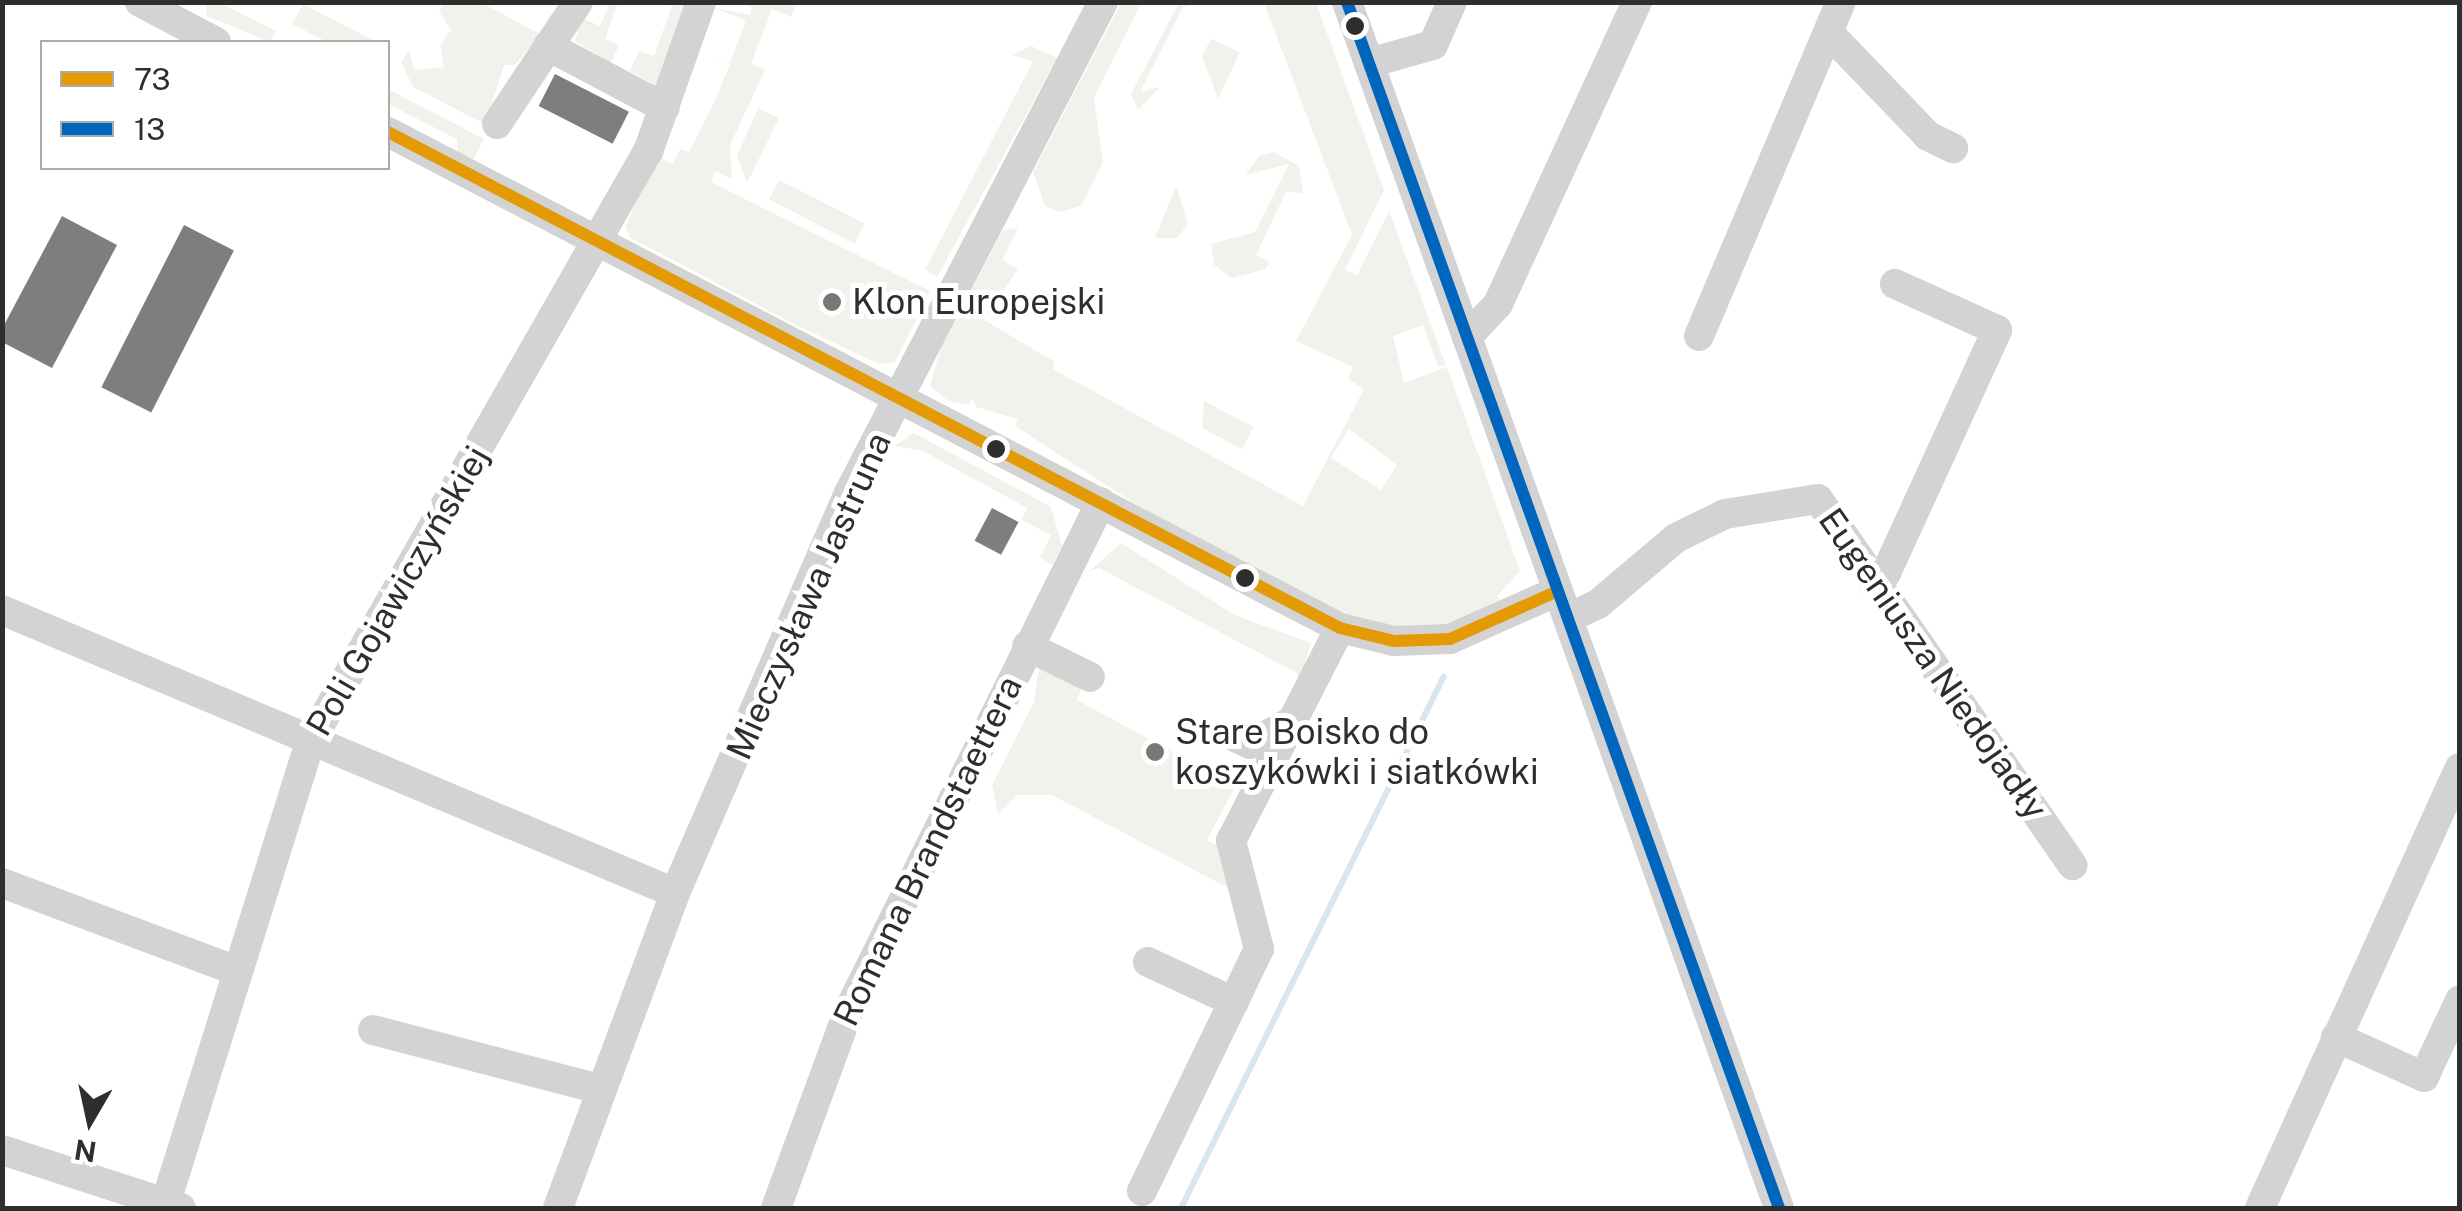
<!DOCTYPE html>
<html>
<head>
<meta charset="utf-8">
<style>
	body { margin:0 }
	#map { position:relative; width:2462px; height:1211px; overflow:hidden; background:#fff; font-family:"Public Sans",sans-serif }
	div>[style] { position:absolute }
	.green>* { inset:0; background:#f0f3ec; transform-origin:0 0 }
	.stream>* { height:6px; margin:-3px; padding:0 3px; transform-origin:3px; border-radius:3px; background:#d8e6f0 }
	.building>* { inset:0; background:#7e7e7e; transform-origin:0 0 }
	.minor>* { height:30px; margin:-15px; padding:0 15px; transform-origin:15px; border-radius:15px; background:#d3d3d3 }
	.bus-1>* { height:12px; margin:-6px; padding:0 6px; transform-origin:6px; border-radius:6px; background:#e39a05 }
	.bus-2>* { height:12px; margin:-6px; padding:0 6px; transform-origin:6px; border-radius:6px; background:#0065bd }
	.dots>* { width:28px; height:28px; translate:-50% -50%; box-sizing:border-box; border:5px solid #fff; border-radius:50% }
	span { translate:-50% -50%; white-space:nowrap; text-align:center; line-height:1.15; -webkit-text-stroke:10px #fff; paint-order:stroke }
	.poi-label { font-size:35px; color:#2e2e2e }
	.left { translate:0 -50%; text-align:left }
	.street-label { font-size:35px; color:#2e2e2e }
	.frame { position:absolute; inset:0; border:5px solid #2e2e2e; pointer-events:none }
	.legend { position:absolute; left:40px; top:40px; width:350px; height:130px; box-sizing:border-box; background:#fff; border:2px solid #ababab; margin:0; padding:12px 18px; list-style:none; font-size:30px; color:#2e2e2e }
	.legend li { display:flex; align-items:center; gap:20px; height:50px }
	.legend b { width:50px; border:2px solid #ababab }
	.north { position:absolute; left:40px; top:1071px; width:100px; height:100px; -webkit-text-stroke:8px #fff; paint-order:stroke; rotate:189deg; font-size:28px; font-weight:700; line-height:40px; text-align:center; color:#2e2e2e }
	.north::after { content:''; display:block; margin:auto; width:35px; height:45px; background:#2e2e2e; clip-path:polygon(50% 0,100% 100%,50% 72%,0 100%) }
</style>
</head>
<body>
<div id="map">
	<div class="green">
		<div style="clip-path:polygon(220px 3px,276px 31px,270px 42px,207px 16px,205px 3px)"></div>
		<div style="clip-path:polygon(443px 3px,482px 3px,540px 34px,515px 65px,504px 65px,485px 124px,413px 87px,401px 62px,409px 50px,414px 70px,444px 67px,440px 45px,451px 30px,439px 11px)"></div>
		<div style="clip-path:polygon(610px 3px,618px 3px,605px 39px,619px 45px,611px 63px,575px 41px,582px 18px,600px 26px)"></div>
		<div style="clip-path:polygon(673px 3px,691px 3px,659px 88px,630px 71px,639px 51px,654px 56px)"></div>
		<div style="clip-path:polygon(737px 3px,797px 3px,791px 17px,772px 9px,751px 64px,765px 70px,730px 145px,732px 179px,715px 171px,711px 182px,930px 291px,895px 362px,879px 364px,790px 322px,631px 238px,625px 227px,664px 140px,663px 159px,673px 164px,680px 149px,689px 152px,715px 101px,730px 64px,712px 57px,730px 63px,746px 20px,710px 7px,750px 15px,752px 7px)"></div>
		<div style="clip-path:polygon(1121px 3px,1141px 3px,1094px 98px,1103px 162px,1081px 206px,1059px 212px,1045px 206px,1033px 172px)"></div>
		<div style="clip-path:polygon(1179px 3px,1202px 3px,1183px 7px,1140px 92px,1160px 87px,1138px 110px,1131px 94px)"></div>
		<div style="clip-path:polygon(evenodd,1264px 3px,1316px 3px,1384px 190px,1345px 270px,1357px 275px,1389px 211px,1446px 365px,1438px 367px,1423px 325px,1393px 336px,1404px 383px,1447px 367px,1520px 571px,1497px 596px,1503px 605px,1431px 630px,1354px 622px,1151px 514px,1015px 426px,1018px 419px,976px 407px,973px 398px,969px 405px,948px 401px,930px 386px,941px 348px,1003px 230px,1018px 228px,1002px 260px,1018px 269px,984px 320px,1055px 362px,1053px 369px,1303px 506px,1364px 389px,1348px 379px,1353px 367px,1296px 341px,1352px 235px,1264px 3px,1349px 429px,1397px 465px,1381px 490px,1331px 458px,1349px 429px)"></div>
		<div style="clip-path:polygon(303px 4px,373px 40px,372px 42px,327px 42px,292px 24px)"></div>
		<div style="clip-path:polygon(1211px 39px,1240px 52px,1218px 99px,1202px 56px)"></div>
		<div style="clip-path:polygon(1031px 46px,1057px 58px,937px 277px,925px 270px,1033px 61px,1012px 55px)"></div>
		<div style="clip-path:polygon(388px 89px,484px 139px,472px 162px,457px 155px,457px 139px,388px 104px)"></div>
		<div style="clip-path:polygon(758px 108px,779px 118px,747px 183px,737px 156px)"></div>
		<div style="clip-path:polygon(1274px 152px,1299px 166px,1303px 193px,1286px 192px,1256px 255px,1270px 262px,1266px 269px,1232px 278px,1214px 265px,1211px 244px,1255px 232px,1289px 164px,1245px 175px,1260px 155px)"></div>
		<div style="left:779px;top:180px;width:96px;height:22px;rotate:27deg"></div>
		<div style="clip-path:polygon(1176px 186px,1188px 224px,1177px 238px,1155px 238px)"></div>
		<div style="clip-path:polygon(1204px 401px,1254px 427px,1242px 449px,1202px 428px)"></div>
		<div style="clip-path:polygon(914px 433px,1051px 507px,1062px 546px,1052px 565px,1040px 557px,1051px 535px,1022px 520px,1027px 508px,923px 451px,895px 446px)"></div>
		<div style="clip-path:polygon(1121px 543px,1235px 615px,1311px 643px,1299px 683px,1297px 673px,1099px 568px,1088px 572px)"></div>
		<div style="clip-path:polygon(1040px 662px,1084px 683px,1077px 700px,1208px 771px,1219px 776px,1230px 760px,1254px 771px,1251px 787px,1238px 781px,1207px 840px,1228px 852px,1232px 890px,1052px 795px,1017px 795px,998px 814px,992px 785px,1034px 702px)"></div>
	</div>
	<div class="stream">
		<div style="left:1181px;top:1208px;width:593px;rotate:-63.69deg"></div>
	</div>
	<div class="building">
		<div style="left:555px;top:74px;width:83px;height:36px;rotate:27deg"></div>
		<div style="clip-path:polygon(62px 216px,117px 245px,52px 368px,2px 342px,2px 329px)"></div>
		<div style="left:184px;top:225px;width:56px;height:182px;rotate:27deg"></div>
		<div style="left:992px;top:508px;width:30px;height:37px;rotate:28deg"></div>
	</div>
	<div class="minor">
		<div style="left:140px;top:2px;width:86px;rotate:27.8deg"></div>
		<div style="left:1347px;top:2px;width:1281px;rotate:70.29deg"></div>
		<div style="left:1829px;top:33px;width:143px;rotate:46.1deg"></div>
		<div style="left:1928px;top:136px;width:28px;rotate:26deg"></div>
		<div style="left:548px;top:46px;width:132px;rotate:27.9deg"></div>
		<div style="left:1369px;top:63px;width:66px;rotate:-15.7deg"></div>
		<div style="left:1433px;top:45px;width:47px;rotate:-66.2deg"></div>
		<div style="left:497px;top:124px;width:146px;rotate:-56.4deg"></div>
		<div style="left:388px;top:132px;width:1073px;rotate:27.52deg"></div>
		<div style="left:1340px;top:628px;width:56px;rotate:13.5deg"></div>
		<div style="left:1394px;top:641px;width:56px;rotate:-2deg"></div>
		<div style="left:1450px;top:639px;width:118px;rotate:-24deg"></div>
		<div style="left:1699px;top:336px;width:363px;rotate:-67deg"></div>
		<div style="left:1467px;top:337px;width:45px;rotate:-46.8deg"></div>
		<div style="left:1498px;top:304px;width:332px;rotate:-65.3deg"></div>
		<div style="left:1874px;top:583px;width:16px;rotate:-40deg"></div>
		<div style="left:1886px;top:573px;width:267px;rotate:-65.4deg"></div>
		<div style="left:1997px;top:330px;width:112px;rotate:-155.7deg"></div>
		<div style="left:2px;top:610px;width:730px;rotate:22.81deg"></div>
		<div style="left:1568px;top:618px;width:33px;rotate:-25deg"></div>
		<div style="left:1598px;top:604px;width:102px;rotate:-40.2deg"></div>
		<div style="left:1676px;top:538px;width:55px;rotate:-26.1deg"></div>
		<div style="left:1725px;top:514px;width:94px;rotate:-9.2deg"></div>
		<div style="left:1818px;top:499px;width:446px;rotate:55.2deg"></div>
		<div style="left:1027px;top:646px;width:70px;rotate:26.2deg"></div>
		<div style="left:1237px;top:738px;width:14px;rotate:25deg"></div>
		<div style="left:1250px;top:744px;width:47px;rotate:-28.2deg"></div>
		<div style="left:2px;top:883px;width:249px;rotate:20.5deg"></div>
		<div style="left:1148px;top:962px;width:95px;rotate:24.9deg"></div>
		<div style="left:373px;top:1030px;width:235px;rotate:14.6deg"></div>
		<div style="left:2336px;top:1037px;width:97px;rotate:24.4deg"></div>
		<div style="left:2424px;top:1077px;width:85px;rotate:-64.9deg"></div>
		<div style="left:2px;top:1150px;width:188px;rotate:18deg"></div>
		<div style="left:1142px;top:1191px;width:269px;rotate:-64.2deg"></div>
		<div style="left:1259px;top:949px;width:112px;rotate:-104.5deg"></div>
		<div style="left:1231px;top:841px;width:239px;rotate:-62.9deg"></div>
		<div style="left:164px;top:1208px;width:488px;rotate:-72.6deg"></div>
		<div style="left:310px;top:742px;width:683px;rotate:-60.24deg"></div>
		<div style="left:649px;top:149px;width:156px;rotate:-70.5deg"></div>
		<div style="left:558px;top:1208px;width:336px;rotate:-69.6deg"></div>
		<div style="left:675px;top:893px;width:436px;rotate:-66.5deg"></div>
		<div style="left:849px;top:493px;width:553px;rotate:-62.65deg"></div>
		<div style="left:776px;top:1208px;width:209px;rotate:-69.8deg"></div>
		<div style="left:848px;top:1012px;width:569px;rotate:-63.61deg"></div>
		<div style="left:2260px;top:1208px;width:483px;rotate:-65.6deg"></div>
	</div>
	<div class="bus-1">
		<div style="left:388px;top:132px;width:1073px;rotate:27.52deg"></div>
		<div style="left:1340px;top:628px;width:56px;rotate:13.5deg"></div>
		<div style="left:1394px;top:641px;width:56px;rotate:-2deg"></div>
		<div style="left:1450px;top:639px;width:118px;rotate:-24deg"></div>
	</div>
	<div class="bus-2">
		<div style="left:1347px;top:2px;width:1281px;rotate:70.29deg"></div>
	</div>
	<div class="dots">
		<div style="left:1355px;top:26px;background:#2e2e2e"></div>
		<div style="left:832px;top:302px;background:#777"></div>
		<div style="left:996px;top:449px;background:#2e2e2e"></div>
		<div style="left:1245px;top:578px;background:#2e2e2e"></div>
		<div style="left:1155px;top:752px;background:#777"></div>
	</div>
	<div class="poi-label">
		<span class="left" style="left:852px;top:302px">Klon Europejski</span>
		<span class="left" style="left:1175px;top:752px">Stare Boisko do<br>koszykówki i siatkówki</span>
	</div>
	<div class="street-label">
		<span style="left:398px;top:591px;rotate:-60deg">Poli Gojawiczyńskiej</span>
		<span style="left:809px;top:596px;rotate:-66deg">Mieczysława Jastruna</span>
		<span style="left:1933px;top:664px;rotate:55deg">Eugeniusza Niedojadły</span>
		<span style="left:928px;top:851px;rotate:-64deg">Romana Brandstaettera</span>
	</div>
	<div class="frame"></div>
	<ul class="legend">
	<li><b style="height:12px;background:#e39a05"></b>73</li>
	<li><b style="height:12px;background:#0065bd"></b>13</li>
	</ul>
	<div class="north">N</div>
</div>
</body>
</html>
